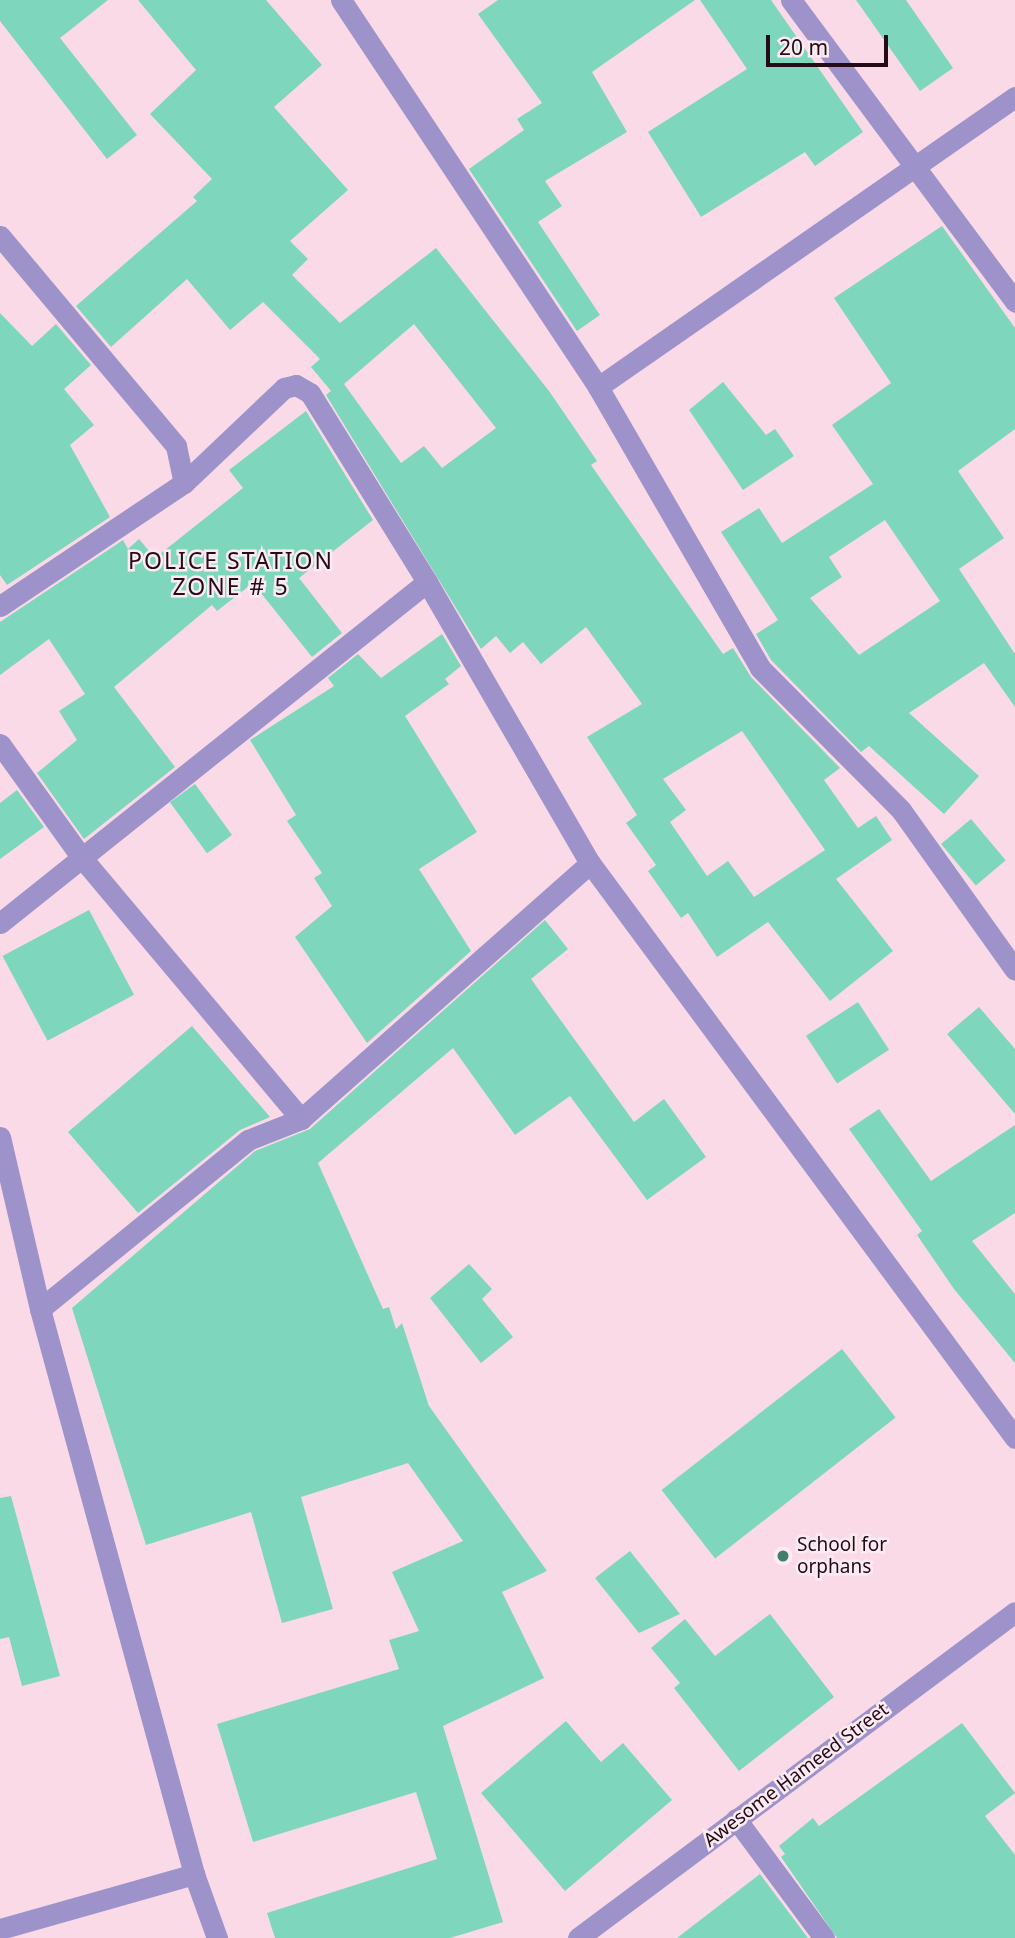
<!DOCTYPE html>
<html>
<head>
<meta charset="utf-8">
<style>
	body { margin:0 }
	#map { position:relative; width:1015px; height:1938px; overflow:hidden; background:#fadae6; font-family:"Noto Sans",sans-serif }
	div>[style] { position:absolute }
	.building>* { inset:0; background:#7ed7bc; transform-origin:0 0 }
	.minor>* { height:21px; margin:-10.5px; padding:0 10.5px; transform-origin:10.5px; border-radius:10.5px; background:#9d93ca }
	.dots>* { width:19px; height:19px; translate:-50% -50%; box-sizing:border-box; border:4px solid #fcecf2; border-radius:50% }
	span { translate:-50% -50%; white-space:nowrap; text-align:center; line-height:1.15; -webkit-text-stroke:5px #fcecf2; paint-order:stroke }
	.poi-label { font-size:19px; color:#240b17 }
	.left { translate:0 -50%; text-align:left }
	.street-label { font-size:19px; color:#240b17 }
	.quarter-label { font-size:23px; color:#240b17; letter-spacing:2px }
	.scale { position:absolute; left:766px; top:35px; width:122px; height:32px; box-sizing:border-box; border:4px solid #240b17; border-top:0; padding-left:9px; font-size:21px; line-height:24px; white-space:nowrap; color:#240b17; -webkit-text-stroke:5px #fcecf2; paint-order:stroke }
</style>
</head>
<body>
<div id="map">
	<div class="building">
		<div style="clip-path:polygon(0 0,108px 0,60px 38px,137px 135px,107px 159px,0 21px)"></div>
		<div style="clip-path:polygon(evenodd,138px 0,266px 0,322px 65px,274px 107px,348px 190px,290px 241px,308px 259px,292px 275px,340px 323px,436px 248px,549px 391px,597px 461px,591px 465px,723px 654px,733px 648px,751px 677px,840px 768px,824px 780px,858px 828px,876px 816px,892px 840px,836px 879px,893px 951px,830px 1001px,768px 922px,717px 957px,688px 913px,681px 918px,648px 871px,656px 865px,626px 823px,637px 815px,587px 737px,642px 704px,586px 627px,541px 664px,523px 642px,510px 653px,496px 636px,481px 649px,326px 395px,331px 391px,311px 367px,320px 359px,263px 302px,230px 330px,187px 279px,111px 347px,76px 306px,197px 201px,193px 197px,212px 179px,150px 114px,196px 70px,138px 0,414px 324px,496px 428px,442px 468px,424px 446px,401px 463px,344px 384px,414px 324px,138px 0,742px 731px,825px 850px,754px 897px,728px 861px,707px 876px,670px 822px,686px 810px,663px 779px,742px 731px)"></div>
		<div style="clip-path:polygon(498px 0,695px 0,592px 72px,627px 132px,545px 181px,562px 206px,538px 222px,600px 315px,577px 331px,469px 169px,524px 130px,517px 119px,542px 103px,478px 14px)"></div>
		<div style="clip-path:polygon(700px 0,771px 0,863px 132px,815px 166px,805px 152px,701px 217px,648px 132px,747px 69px)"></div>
		<div style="clip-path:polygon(856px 0,906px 0,953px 68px,920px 91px)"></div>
		<div style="clip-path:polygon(evenodd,942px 226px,1015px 328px,1015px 429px,958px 471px,1004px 538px,959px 569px,1015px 654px,1015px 707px,984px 663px,909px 713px,979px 776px,944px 814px,869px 746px,861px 752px,771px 660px,756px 634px,778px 620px,721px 532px,759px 508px,782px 543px,873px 484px,832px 425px,891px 383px,834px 298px,942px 226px,885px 520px,940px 601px,859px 655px,810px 598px,842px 577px,829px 557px,885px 520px)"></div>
		<div style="clip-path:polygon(0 313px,32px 346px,56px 324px,91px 365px,64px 389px,94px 425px,70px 445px,110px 517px,7px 585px,0 575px)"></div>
		<div style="clip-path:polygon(723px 382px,766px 435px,775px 429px,794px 456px,743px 490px,689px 410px)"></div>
		<div style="clip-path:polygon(306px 411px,373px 520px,299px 578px,342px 633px,312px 657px,253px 583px,217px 611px,212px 605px,114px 687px,175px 767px,84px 839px,37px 773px,77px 740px,59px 711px,85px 694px,49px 639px,0 675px,0 622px,123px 540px,128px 549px,139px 539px,155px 558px,243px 488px,229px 470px)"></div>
		<div style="clip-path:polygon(442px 634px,461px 666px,445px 679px,449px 684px,405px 716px,477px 832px,419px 869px,471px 951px,367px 1043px,295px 937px,332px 906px,314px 878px,322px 873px,287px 821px,296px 815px,250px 740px,334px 686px,328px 678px,358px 654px,381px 678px)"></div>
		<div style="left:195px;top:784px;width:63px;height:31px;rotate:54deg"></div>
		<div style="clip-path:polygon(17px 790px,44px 827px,0 859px,0 803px)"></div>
		<div style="left:971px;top:819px;width:54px;height:39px;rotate:50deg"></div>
		<div style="left:89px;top:910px;width:96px;height:98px;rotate:62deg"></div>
		<div style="clip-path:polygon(545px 920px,568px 949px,531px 979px,634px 1122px,664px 1099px,706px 1157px,647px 1200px,570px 1096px,515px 1135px,453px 1048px,318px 1163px,383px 1309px,389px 1307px,396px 1329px,402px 1323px,429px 1406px,547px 1571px,502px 1592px,544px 1678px,443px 1726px,503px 1922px,450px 1938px,275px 1938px,267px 1913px,437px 1859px,416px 1792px,253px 1842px,217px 1724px,399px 1669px,389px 1640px,419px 1631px,392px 1572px,463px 1541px,408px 1463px,301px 1497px,333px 1609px,282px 1623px,251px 1512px,146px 1545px,72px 1308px,255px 1151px,310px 1129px)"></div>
		<div style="left:858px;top:1002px;width:57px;height:62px;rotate:57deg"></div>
		<div style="clip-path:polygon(979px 1007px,1015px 1049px,1015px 1114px,947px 1034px)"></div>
		<div style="clip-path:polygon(192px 1026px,270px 1117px,240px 1130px,138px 1213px,68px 1132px)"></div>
		<div style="clip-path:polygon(879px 1109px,931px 1181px,1015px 1125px,1015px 1213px,972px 1241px,1015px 1294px,1015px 1363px,954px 1289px,917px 1235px,922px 1231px,849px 1129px)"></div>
		<div style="clip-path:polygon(469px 1264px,492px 1289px,482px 1299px,513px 1337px,481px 1363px,430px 1298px)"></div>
		<div style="left:842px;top:1349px;width:87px;height:229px;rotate:52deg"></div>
		<div style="clip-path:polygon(11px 1496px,60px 1676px,22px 1686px,9px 1637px,0 1639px,0 1498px)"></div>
		<div style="clip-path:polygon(630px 1551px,680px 1614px,639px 1633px,595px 1578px)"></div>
		<div style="clip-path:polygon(770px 1614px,834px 1697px,739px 1771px,674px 1688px,680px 1683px,651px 1648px,685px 1619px,715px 1656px)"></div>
		<div style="clip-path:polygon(566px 1721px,601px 1762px,623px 1743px,672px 1800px,565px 1891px,481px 1793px)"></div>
		<div style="clip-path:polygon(962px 1723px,1015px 1793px,985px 1816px,1015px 1855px,1015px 1938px,837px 1938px,781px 1857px,785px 1854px,779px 1846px,813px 1818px,819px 1826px)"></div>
		<div style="clip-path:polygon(760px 1874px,808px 1938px,677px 1938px)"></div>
	</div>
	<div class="minor">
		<div style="left:341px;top:0;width:465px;rotate:56.4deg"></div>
		<div style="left:598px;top:387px;width:324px;rotate:60deg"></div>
		<div style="left:760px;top:668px;width:200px;rotate:45.2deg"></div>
		<div style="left:901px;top:810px;width:196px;rotate:54.5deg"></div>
		<div style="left:791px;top:0;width:376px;rotate:53.4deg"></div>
		<div style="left:0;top:236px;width:274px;rotate:50deg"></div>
		<div style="left:176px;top:446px;width:38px;rotate:78deg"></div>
		<div style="left:184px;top:483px;width:138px;rotate:-43.5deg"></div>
		<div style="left:284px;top:388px;width:12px;rotate:-14deg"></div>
		<div style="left:296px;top:385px;width:16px;rotate:30deg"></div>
		<div style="left:310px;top:393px;width:222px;rotate:58.2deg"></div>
		<div style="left:427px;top:582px;width:325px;rotate:59.9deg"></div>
		<div style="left:590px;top:863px;width:715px;rotate:53.53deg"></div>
		<div style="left:598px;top:387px;width:508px;rotate:-34.82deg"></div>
		<div style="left:0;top:606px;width:221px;rotate:-33.8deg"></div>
		<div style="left:0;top:744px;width:140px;rotate:54.3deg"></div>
		<div style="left:82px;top:858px;width:341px;rotate:50deg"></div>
		<div style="left:0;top:923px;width:546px;rotate:-38.61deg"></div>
		<div style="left:0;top:1137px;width:177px;rotate:76.9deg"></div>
		<div style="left:40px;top:1309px;width:586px;rotate:74.75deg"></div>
		<div style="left:194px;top:1874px;width:68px;rotate:70.2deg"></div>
		<div style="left:40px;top:1309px;width:268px;rotate:-39.1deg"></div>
		<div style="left:248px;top:1140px;width:57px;rotate:-21.6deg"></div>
		<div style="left:301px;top:1119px;width:386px;rotate:-41.5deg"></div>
		<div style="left:736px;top:1819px;width:148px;rotate:53.5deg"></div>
		<div style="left:0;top:1929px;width:202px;rotate:-15.8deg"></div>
		<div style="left:578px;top:1938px;width:545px;rotate:-36.72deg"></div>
	</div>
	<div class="dots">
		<div style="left:783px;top:1556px;background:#407f6d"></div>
	</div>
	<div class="poi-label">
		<span class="left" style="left:797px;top:1556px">School for<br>orphans</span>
	</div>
	<div class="street-label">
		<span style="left:796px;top:1775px;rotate:-37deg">Awesome Hameed Street</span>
	</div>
	<div class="quarter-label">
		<span style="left:231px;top:573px">POLICE STATION<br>ZONE # 5</span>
	</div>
	<div class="scale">20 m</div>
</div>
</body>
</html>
